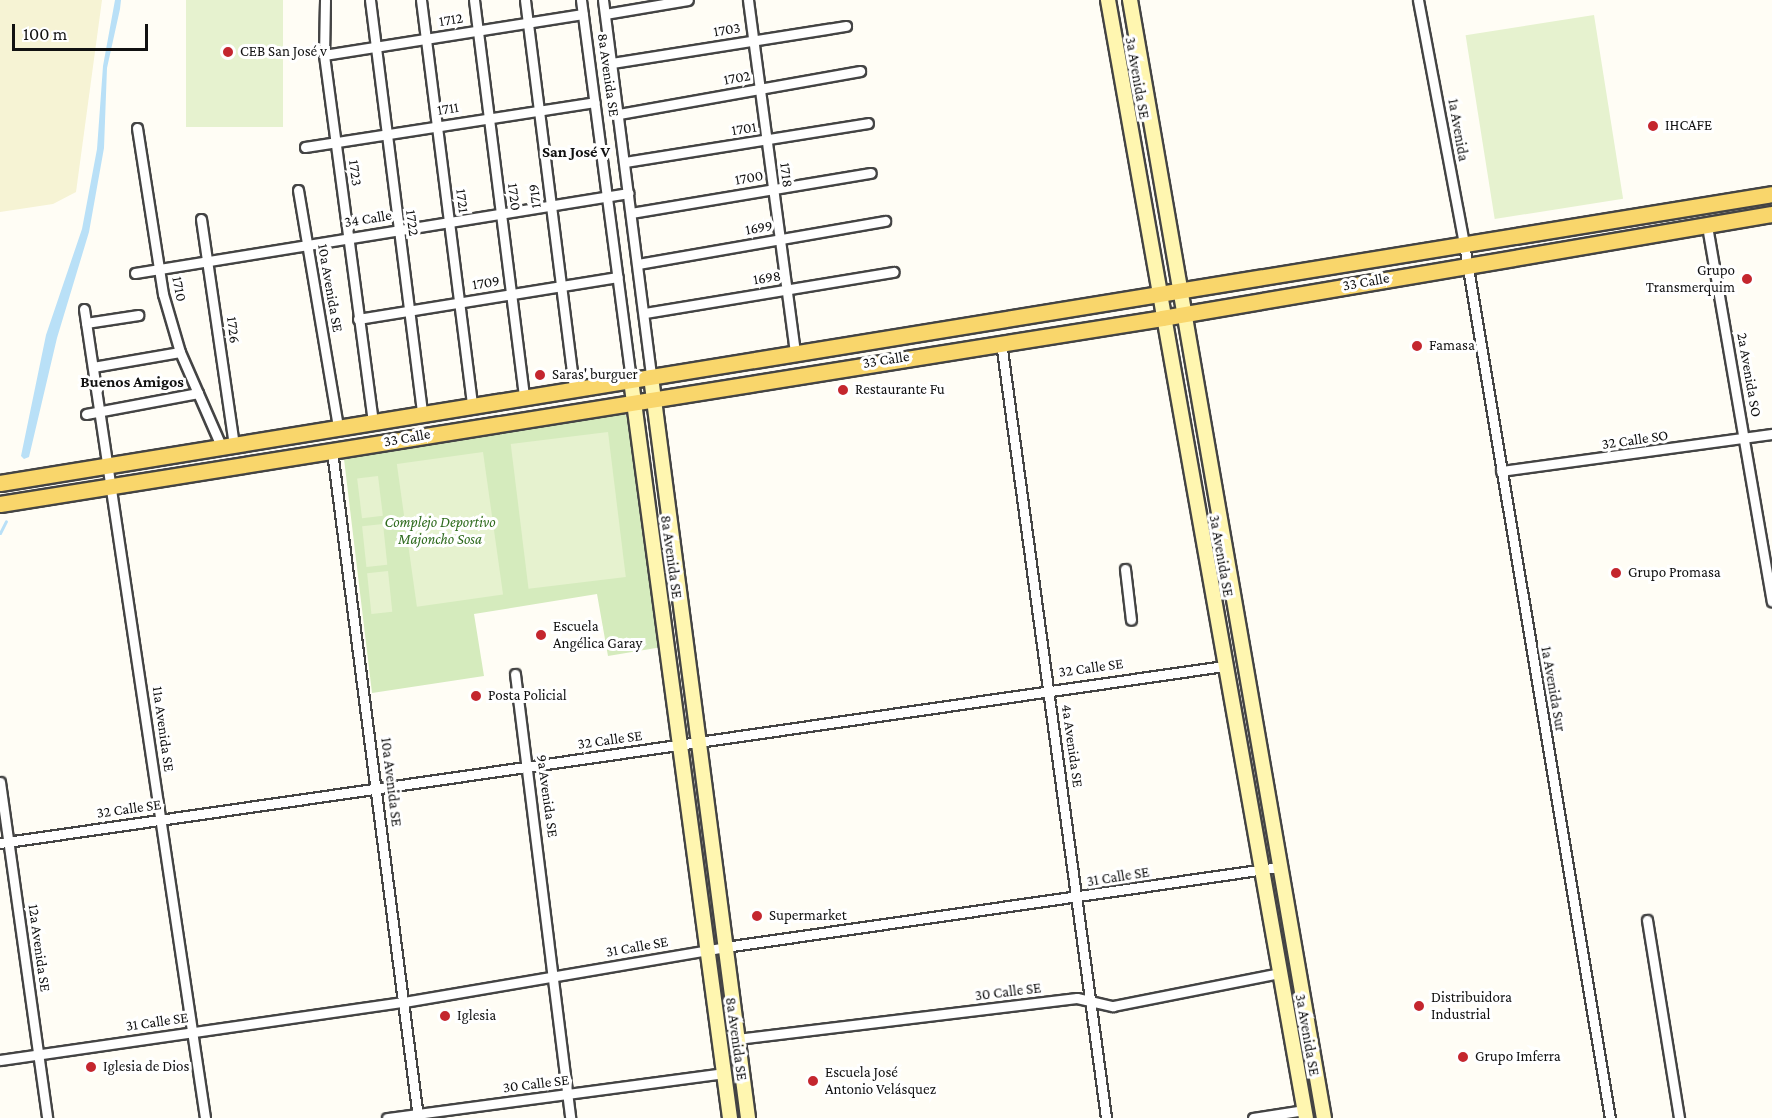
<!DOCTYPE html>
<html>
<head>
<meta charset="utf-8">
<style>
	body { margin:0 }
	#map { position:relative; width:1772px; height:1118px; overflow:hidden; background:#fffdf5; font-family:"Crimson Pro",serif }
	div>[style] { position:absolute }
	.farmland>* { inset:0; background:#f6f3d4 }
	.green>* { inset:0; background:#d5ebbd }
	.pitch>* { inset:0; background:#e6f2cf; transform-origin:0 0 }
	.water>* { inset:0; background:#b9e0f7 }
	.stream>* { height:3px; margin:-1.5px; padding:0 1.5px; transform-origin:1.5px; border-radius:1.5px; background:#b9e0f7 }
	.roads { filter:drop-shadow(2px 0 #444) drop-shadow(-2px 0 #444) drop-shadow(0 2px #444) drop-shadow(0 -2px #444) }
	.street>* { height:9px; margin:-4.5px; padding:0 4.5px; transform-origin:4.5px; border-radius:4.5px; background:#fff }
	.secondary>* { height:14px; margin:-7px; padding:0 7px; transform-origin:7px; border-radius:7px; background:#fff6b0 }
	.primary>* { height:15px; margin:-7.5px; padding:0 7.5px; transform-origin:7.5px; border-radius:7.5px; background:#f9d66b }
	.dots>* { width:16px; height:16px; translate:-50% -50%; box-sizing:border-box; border:3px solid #fff; border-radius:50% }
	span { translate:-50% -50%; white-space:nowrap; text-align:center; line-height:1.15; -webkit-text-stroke:6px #fff; paint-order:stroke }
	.street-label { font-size:15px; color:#111 }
	.poi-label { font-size:15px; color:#111 }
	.left { translate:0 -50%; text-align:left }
	.right { translate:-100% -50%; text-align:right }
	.park-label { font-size:15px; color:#2f6b1f; font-style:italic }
	.neighbourhood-label { font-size:16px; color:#111; font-weight:700 }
	.scale { position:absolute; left:12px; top:24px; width:136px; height:27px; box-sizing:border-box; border:3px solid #111; border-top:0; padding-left:8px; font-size:18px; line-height:21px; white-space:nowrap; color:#111; -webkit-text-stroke:4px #fff; paint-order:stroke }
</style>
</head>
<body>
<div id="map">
	<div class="farmland">
		<div style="clip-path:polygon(0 0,102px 0,76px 192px,53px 204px,0 212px)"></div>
	</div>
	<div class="green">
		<div style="clip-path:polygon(620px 411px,630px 419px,662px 647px,608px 656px,597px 594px,474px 614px,484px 676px,372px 693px,344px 459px)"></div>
	</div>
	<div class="pitch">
		<div style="left:186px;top:0;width:97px;height:127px"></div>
		<div style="left:1594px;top:15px;width:186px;height:130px;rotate:81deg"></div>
		<div style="left:608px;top:432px;width:146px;height:98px;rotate:83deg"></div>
		<div style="left:483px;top:452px;width:144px;height:87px;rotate:82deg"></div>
		<div style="left:378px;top:476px;width:40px;height:21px;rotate:83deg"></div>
		<div style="left:383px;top:524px;width:41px;height:21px;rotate:84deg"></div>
		<div style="left:388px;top:571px;width:41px;height:21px;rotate:84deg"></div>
	</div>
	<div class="water">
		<div style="clip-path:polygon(115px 0,121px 0,120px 9px,107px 68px,104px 148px,89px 232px,57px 338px,29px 457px,24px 459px,21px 456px,46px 335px,82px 229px,97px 149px,103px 66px)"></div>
	</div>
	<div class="stream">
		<div style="left:0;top:533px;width:13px;rotate:-63deg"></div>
	</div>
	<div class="roads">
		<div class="street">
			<div style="left:325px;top:0;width:55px;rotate:91deg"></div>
			<div style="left:324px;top:55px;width:370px;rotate:82.4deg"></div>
			<div style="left:370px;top:0;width:417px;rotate:82.8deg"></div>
			<div style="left:421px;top:0;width:409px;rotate:82.8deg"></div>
			<div style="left:474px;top:0;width:400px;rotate:82.8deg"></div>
			<div style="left:525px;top:0;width:392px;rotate:82.8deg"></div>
			<div style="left:581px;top:0;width:383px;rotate:82.5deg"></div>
			<div style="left:603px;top:0;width:380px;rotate:82.7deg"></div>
			<div style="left:748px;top:0;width:356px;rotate:82.4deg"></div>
			<div style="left:1418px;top:0;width:248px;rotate:79.3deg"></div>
			<div style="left:1464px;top:244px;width:886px;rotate:80.52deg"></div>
			<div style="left:605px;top:14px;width:84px;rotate:-9.6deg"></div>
			<div style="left:324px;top:55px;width:262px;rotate:-9deg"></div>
			<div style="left:612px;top:63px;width:237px;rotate:-9deg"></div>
			<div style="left:619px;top:114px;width:245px;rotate:-10.1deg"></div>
			<div style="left:137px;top:128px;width:168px;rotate:81.1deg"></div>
			<div style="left:163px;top:294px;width:60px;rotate:73.7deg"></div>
			<div style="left:180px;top:352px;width:103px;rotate:66.4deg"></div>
			<div style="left:305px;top:147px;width:293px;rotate:-8.8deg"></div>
			<div style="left:625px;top:162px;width:246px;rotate:-9.1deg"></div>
			<div style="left:298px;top:190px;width:240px;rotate:80.4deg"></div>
			<div style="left:631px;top:213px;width:243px;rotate:-9.5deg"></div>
			<div style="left:201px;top:219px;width:227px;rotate:81.7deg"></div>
			<div style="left:1707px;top:226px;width:381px;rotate:80.2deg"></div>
			<div style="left:638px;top:264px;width:251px;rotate:-9.9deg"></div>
			<div style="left:135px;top:273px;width:500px;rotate:-9.2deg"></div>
			<div style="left:84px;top:309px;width:818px;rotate:81.49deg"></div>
			<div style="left:645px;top:313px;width:252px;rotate:-9.4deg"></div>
			<div style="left:358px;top:319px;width:263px;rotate:-9.2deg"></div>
			<div style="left:86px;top:323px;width:53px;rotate:-8.7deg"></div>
			<div style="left:1001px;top:342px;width:783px;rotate:82.29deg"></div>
			<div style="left:93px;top:367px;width:88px;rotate:-9.8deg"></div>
			<div style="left:86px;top:414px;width:114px;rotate:-10.6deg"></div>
			<div style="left:332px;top:451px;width:673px;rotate:82.65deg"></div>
			<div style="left:1501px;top:471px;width:274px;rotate:-7.8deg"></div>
			<div style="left:1125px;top:569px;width:51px;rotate:83.3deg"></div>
			<div style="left:515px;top:674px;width:447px;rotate:82.9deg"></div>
			<div style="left:0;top:782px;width:339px;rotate:82deg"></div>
			<div style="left:0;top:843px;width:1237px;rotate:-8.23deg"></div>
			<div style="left:1647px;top:920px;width:201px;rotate:80.8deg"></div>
			<div style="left:737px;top:1039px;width:342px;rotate:-6.9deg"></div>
			<div style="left:1077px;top:998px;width:37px;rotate:13deg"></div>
			<div style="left:1113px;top:1006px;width:170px;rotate:-11.2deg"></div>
			<div style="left:0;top:1060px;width:408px;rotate:-8.2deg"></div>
			<div style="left:404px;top:1002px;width:326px;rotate:-9.7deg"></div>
			<div style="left:725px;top:947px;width:560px;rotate:-8.22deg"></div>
			<div style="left:387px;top:1118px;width:340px;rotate:-7.6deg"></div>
			<div style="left:1253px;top:1118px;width:52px;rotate:-8.9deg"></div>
		</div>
		<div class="secondary">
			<div style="left:1108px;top:0;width:1135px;rotate:79.96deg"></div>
			<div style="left:1130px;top:0;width:1135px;rotate:80.16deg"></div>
			<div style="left:651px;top:377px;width:747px;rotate:82.54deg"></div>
			<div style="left:631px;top:380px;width:745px;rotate:82.36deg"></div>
		</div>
		<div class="primary">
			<div style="left:0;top:483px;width:1795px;rotate:-9.26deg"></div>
			<div style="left:0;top:504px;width:1177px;rotate:-9.09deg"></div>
			<div style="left:1162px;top:318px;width:619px;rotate:-9.68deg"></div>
		</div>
	</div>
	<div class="dots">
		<div style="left:228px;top:52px;background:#c4262e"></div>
		<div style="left:1653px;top:126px;background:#c4262e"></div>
		<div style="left:1747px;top:279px;background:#c4262e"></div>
		<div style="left:1417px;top:346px;background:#c4262e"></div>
		<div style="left:540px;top:375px;background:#c4262e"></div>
		<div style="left:843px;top:390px;background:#c4262e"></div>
		<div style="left:1616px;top:573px;background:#c4262e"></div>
		<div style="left:541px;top:635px;background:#c4262e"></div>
		<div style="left:476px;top:696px;background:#c4262e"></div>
		<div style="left:757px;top:916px;background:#c4262e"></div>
		<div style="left:1419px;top:1006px;background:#c4262e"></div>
		<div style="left:445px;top:1016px;background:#c4262e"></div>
		<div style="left:1463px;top:1057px;background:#c4262e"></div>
		<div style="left:91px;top:1067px;background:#c4262e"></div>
		<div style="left:813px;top:1081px;background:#c4262e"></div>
	</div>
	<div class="street-label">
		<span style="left:451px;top:20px;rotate:-9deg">1712</span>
		<span style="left:727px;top:30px;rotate:-9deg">1703</span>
		<span style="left:608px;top:75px;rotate:82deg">8a Avenida SE</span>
		<span style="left:737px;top:78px;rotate:-10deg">1702</span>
		<span style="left:1137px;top:78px;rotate:80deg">3a Avenida SE</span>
		<span style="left:448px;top:109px;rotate:-9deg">1711</span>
		<span style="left:744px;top:129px;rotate:-9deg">1701</span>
		<span style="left:1458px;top:130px;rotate:80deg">1a Avenida</span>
		<span style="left:355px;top:173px;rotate:83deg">1723</span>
		<span style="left:786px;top:175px;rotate:83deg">1718</span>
		<span style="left:749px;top:178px;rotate:-10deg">1700</span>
		<span style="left:535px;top:196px;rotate:-97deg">1719</span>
		<span style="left:514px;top:197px;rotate:83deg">1720</span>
		<span style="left:462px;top:201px;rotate:83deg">1721</span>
		<span style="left:368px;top:219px;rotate:-9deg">34 Calle</span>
		<span style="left:412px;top:223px;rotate:83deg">1722</span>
		<span style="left:759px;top:228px;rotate:-10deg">1699</span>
		<span style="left:767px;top:278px;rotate:-9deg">1698</span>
		<span style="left:1366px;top:282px;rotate:-10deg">33 Calle</span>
		<span style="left:486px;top:283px;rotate:-9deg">1709</span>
		<span style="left:330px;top:288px;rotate:80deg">10a Avenida SE</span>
		<span style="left:179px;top:289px;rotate:79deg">1710</span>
		<span style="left:233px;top:330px;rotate:83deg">1726</span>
		<span style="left:886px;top:360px;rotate:-9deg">33 Calle</span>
		<span style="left:1749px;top:375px;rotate:80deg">2a Avenida SO</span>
		<span style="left:407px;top:438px;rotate:-10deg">33 Calle</span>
		<span style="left:1635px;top:440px;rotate:-8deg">32 Calle SO</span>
		<span style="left:1221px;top:556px;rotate:80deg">3a Avenida SE</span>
		<span style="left:671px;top:557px;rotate:82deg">8a Avenida SE</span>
		<span style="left:1091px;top:668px;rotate:-8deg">32 Calle SE</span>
		<span style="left:1553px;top:689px;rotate:80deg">1a Avenida Sur</span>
		<span style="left:163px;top:729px;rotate:82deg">11a Avenida SE</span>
		<span style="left:610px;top:740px;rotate:-8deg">32 Calle SE</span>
		<span style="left:1072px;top:746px;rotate:82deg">4a Avenida SE</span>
		<span style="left:391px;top:782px;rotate:83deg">10a Avenida SE</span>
		<span style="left:547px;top:796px;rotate:82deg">9a Avenida SE</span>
		<span style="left:129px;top:809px;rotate:-8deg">32 Calle SE</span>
		<span style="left:1118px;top:877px;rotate:-9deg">31 Calle SE</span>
		<span style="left:637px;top:947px;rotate:-10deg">31 Calle SE</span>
		<span style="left:39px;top:948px;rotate:82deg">12a Avenida SE</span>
		<span style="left:1008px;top:992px;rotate:-7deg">30 Calle SE</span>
		<span style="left:157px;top:1022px;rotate:-8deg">31 Calle SE</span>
		<span style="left:1307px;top:1035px;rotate:80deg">3a Avenida SE</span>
		<span style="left:736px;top:1039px;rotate:82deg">8a Avenida SE</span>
		<span style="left:536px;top:1084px;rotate:-7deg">30 Calle SE</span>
	</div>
	<div class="poi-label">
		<span class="left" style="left:240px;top:52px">CEB San José v</span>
		<span class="left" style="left:1665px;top:126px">IHCAFE</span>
		<span class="right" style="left:1735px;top:279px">Grupo<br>Transmerquim</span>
		<span class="left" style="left:1429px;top:346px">Famasa</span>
		<span class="left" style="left:552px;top:375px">Saras' burguer</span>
		<span class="left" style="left:855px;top:390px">Restaurante Fu</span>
		<span class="left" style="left:1628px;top:573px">Grupo Promasa</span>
		<span class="left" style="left:553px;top:635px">Escuela<br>Angélica Garay</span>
		<span class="left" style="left:488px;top:696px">Posta Policial</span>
		<span class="left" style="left:769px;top:916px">Supermarket</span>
		<span class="left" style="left:1431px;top:1006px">Distribuidora<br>Industrial</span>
		<span class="left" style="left:457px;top:1016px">Iglesia</span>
		<span class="left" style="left:1475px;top:1057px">Grupo Imferra</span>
		<span class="left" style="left:103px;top:1067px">Iglesia de Dios</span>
		<span class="left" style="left:825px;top:1081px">Escuela José<br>Antonio Velásquez</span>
	</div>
	<div class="park-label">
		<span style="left:440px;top:531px">Complejo Deportivo<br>Majoncho Sosa</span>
	</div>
	<div class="neighbourhood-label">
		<span style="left:576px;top:152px">San José V</span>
		<span style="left:132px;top:382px">Buenos Amigos</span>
	</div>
	<div class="scale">100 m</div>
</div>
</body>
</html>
